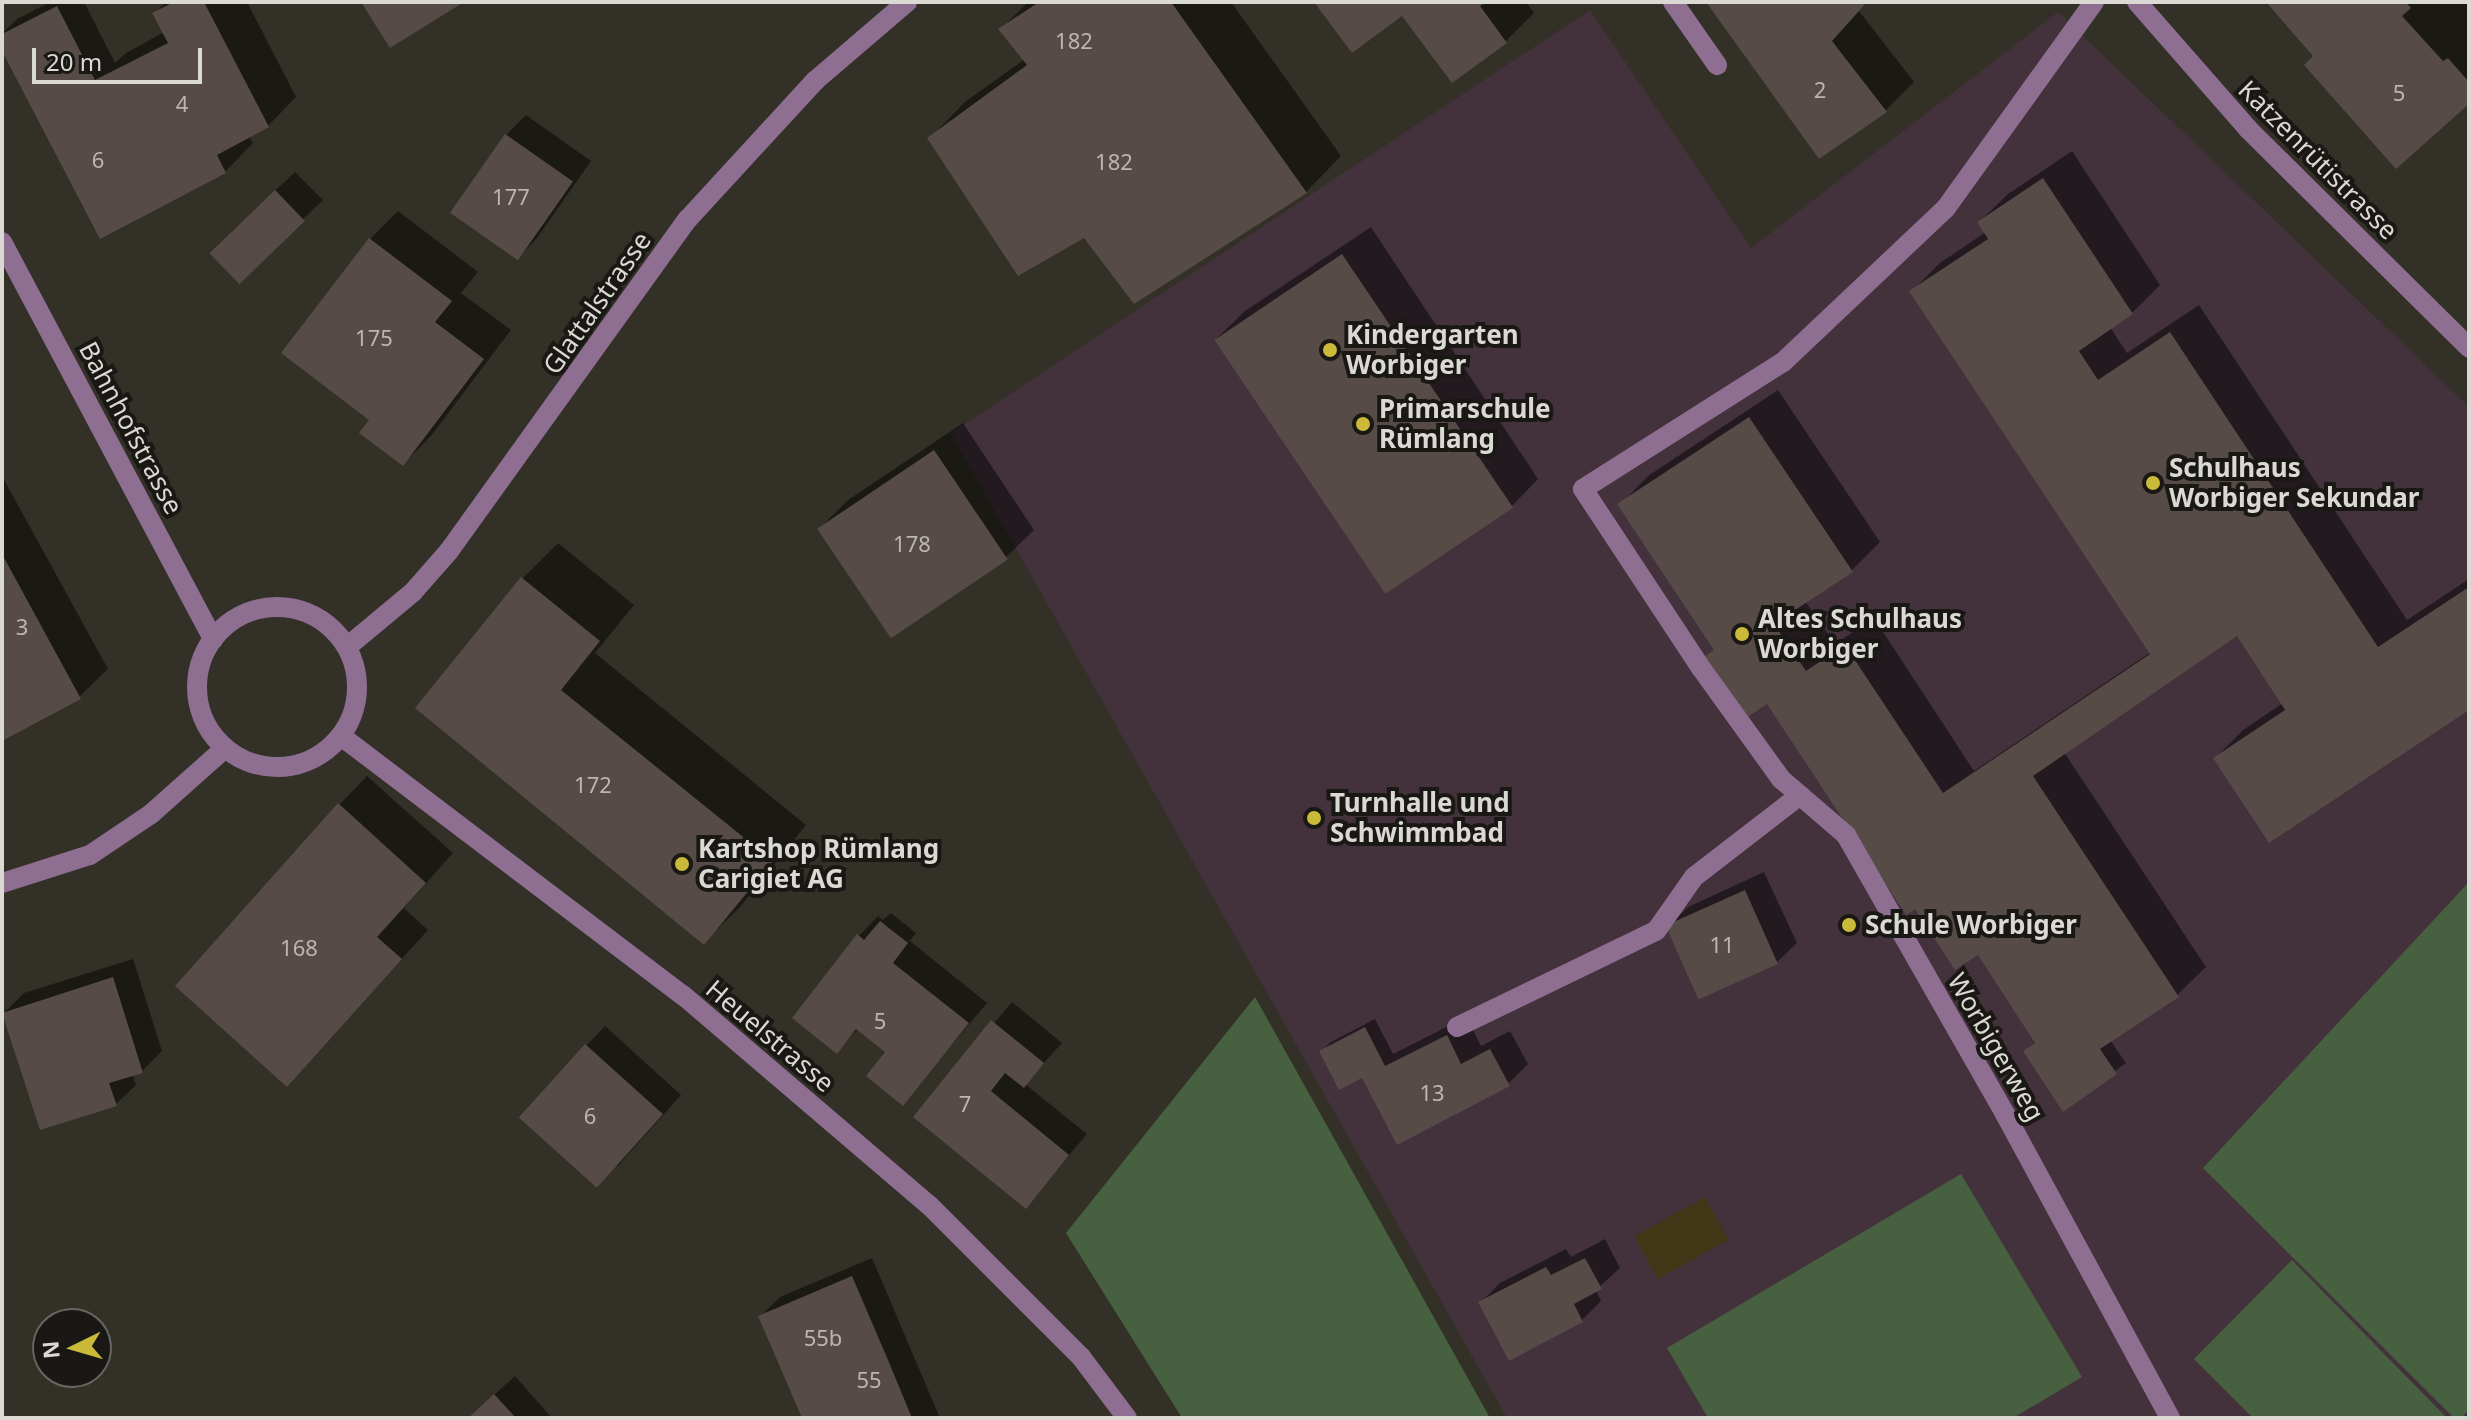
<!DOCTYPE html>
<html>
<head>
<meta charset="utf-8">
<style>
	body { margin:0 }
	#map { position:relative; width:2471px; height:1420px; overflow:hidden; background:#333027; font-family:"Noto Sans",sans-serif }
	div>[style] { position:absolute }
	.education>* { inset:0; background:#43323c }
	.green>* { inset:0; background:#47603f }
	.sand>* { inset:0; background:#403717; transform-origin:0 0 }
	.shadow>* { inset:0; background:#0007 }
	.building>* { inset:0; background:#564b47; transform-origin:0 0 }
	.minor>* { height:20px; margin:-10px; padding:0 10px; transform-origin:10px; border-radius:10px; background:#8e6f92 }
	.minor>.ring { margin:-10px; padding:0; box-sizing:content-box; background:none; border:20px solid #8e6f92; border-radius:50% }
	.dots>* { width:22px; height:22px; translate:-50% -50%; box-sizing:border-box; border:4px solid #191814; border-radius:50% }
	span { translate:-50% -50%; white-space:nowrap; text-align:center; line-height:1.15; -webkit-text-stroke:8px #191814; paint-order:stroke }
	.number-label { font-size:22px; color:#bab6b0 }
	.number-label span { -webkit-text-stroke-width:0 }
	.street-label { font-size:26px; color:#dbd9d3 }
	.poi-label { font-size:26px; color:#dbd9d3; font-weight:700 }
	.left { translate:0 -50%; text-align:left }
	.frame { position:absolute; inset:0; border:4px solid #dbd9d3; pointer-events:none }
	.north { position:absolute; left:32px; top:1308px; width:80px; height:80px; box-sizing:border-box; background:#191814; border:2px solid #676560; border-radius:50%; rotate:265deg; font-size:22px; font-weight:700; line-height:32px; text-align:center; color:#dbd9d3 }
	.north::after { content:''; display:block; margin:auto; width:28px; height:36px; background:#cbba39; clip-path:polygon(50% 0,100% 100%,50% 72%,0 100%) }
	.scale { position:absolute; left:32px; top:48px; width:170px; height:36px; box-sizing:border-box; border:4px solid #dbd9d3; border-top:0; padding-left:10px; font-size:24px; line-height:28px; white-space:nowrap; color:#dbd9d3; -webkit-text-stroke:6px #191814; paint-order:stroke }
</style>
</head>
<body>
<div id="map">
	<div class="education">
		<div style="clip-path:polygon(1590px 10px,1751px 248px,2058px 12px,2469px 407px,2469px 1418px,1507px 1418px,951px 433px)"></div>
	</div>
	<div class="green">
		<div style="clip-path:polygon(2469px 882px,2469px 1410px,2461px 1418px,2454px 1418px,2203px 1168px)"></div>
		<div style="clip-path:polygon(1255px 997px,1321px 1115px,1490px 1418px,1182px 1418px,1066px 1233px)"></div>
		<div style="clip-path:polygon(1961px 1174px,2082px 1377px,2013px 1418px,1708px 1418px,1667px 1348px)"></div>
		<div style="clip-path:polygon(2292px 1260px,2447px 1418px,2253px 1418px,2194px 1359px)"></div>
	</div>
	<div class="sand">
		<div style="left:1705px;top:1197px;width:49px;height:81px;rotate:61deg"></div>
	</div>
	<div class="shadow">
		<div style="clip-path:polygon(50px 2px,84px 2px,115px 63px,126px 53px,164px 32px,154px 14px,166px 2px,247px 2px,296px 97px,268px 126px,249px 136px,253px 143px,225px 172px,2px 46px,2px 34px,17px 19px)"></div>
		<div style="clip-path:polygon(1028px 2px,1231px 2px,1341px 156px,1306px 192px,1085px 236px,930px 138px,965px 102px,1025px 59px,1001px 29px)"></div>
		<div style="clip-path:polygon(1317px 2px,1526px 2px,1534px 13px,1506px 41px,1453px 81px,1402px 13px)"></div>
		<div style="clip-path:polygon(1708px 2px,1867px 2px,1859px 11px,1914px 82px,1886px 110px)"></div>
		<div style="clip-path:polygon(2268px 2px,2469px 2px,2469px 102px,2316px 55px)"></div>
		<div style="clip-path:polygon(526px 115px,591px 161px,537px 238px,518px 258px,452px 212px,506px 135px)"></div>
		<div style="clip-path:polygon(2072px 151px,2160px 285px,2132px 313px,2110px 327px,2127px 353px,2199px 305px,2407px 620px,2469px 579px,2469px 707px,2215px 758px,2243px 730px,2283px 703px,2237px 634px,2064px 752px,2206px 967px,2177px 995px,2110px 1040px,2126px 1063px,2064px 1109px,2025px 1051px,2035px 1042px,1978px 952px,1768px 701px,1715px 649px,1620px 505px,1648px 476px,1778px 390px,1880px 542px,1851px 571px,1805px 601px,1835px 644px,1874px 618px,1974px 771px,2151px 652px,1912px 291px,1940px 263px,1986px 232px,1979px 222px,2008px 194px)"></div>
		<div style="clip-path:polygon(295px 172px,323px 200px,238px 281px,231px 232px)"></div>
		<div style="clip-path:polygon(398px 211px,478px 272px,461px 293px,511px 330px,431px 436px,403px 464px,371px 420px,370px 239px)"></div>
		<div style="clip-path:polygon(1371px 227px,1538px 479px,1510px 508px,1216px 339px,1245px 311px)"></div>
		<div style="clip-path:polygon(963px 423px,1034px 530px,1005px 558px,820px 528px,848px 500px)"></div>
		<div style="clip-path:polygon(2px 476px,108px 669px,79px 697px,2px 739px)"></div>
		<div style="clip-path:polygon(558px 543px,634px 605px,595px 653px,806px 825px,740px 907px,704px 942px,417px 708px,523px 578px)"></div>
		<div style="clip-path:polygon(367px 776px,453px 853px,404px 908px,428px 930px,287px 1085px,339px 805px)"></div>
		<div style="clip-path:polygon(1764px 872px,1797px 943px,1777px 962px,1668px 927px,1688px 907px)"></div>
		<div style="clip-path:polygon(891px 913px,916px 933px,910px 941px,987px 1003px,903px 1103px,887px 1052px,858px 1029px,836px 1051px,859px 936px,878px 916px,883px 920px)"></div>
		<div style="clip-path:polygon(133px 959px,162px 1051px,142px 1071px,132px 1074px,136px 1085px,116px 1104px,4px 1013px,24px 993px)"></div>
		<div style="clip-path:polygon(1012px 1002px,1062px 1043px,1025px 1084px,1087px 1134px,1026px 1206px,916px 1117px)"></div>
		<div style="clip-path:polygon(1466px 1017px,1481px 1046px,1510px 1031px,1528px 1064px,1508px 1084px,1364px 1078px,1321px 1051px,1331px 1042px,1375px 1019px,1393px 1054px)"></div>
		<div style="clip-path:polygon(605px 1026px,681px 1095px,617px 1167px,586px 1046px)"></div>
		<div style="clip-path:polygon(1605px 1239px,1620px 1268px,1596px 1290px,1601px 1301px,1582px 1320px,1481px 1302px,1500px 1283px,1566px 1249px,1571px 1257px)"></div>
		<div style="clip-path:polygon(872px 1258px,940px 1418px,804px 1418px,761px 1316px,780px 1297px)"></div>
		<div style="clip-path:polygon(515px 1376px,552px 1418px,468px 1418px)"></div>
	</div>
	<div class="building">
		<div style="clip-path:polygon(174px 2px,204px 2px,269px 127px,217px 155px,226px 173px,100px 239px,2px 51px,2px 34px,57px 6px,95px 80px,168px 43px,152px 13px)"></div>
		<div style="clip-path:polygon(361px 2px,464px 2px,390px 48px)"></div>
		<div style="clip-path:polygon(1039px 2px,1171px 2px,1307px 193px,1134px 304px,1084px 238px,1018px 276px,927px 138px,1027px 65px,998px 29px)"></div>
		<div style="clip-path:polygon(1314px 2px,1486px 2px,1480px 6px,1507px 43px,1452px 83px,1402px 16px,1352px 53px)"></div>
		<div style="clip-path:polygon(1706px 2px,1867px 2px,1832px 41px,1887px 112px,1819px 159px)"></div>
		<div style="clip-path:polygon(2266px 2px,2406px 2px,2411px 8px,2402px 16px,2443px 61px,2448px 58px,2469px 82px,2469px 104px,2396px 169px,2304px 65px,2313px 56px)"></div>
		<div style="left:505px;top:134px;width:83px;height:96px;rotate:35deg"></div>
		<div style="clip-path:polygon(2043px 178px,2133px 314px,2079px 351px,2098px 380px,2170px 332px,2378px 647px,2469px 587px,2469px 710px,2269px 843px,2213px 758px,2285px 710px,2237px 636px,2033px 776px,2179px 997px,2100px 1049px,2117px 1074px,2063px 1112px,2023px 1051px,2035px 1043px,1978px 955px,1955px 970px,1915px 909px,1906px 915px,1767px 704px,1746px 718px,1705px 656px,1714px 650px,1617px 504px,1749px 417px,1853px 572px,1774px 624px,1806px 671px,1845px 645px,1943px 793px,2150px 654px,1909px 291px,1988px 239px,1977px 222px)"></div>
		<div style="left:275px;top:190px;width:43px;height:91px;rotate:46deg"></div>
		<div style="clip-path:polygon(369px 238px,452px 301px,435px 322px,484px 359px,403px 466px,359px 433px,369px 420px,281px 353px)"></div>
		<div style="left:1342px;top:254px;width:306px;height:154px;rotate:56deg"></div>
		<div style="left:934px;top:450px;width:132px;height:141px;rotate:56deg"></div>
		<div style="clip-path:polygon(2px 554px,81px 699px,2px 741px)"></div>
		<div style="clip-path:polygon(521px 577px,600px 641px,561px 690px,773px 861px,704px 945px,415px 708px)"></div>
		<div style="clip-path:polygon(338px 803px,426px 883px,377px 937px,402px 959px,287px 1087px,175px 986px)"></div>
		<div style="left:1745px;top:890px;width:81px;height:87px;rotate:66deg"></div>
		<div style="clip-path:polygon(880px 921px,908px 943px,893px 963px,969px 1023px,903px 1106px,866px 1076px,885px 1052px,856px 1029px,837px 1054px,792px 1018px,857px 934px,864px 940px)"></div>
		<div style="clip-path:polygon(113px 977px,143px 1073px,109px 1083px,117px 1106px,40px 1130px,2px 1013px)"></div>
		<div style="clip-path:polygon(991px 1020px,1044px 1063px,1024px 1088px,1005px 1073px,991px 1091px,1069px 1155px,1026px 1209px,913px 1117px)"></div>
		<div style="clip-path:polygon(1365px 1027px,1385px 1066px,1447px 1035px,1461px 1064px,1490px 1049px,1510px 1086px,1397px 1145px,1362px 1078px,1339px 1090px,1319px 1051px)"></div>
		<div style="left:585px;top:1044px;width:105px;height:99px;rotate:42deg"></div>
		<div style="clip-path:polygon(1585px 1258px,1602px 1289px,1574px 1304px,1583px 1322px,1509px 1361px,1478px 1302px,1546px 1267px,1551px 1275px)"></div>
		<div style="clip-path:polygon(852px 1276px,888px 1360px,912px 1418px,802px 1418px,758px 1316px)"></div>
		<div style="clip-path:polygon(494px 1394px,516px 1418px,468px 1418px)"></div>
	</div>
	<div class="minor">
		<div style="left:1673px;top:2px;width:77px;rotate:55.1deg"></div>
		<div style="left:2094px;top:2px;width:254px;rotate:125.7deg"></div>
		<div style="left:1946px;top:208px;width:224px;rotate:136.6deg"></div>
		<div style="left:1783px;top:362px;width:237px;rotate:147.6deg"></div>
		<div style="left:1583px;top:489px;width:214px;rotate:56.6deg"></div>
		<div style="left:1701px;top:668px;width:137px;rotate:54.2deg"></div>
		<div style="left:1781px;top:779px;width:86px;rotate:40.7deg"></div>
		<div style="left:1846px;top:835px;width:321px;rotate:60.3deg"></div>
		<div style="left:2005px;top:1114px;width:346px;rotate:61.5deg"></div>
		<div style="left:2137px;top:2px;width:169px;rotate:48.8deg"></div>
		<div style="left:2248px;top:129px;width:311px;rotate:44.7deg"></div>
		<div style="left:2px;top:242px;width:450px;rotate:62deg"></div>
		<div class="ring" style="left:197px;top:607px;width:140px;height:140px"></div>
		<div style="left:347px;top:647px;width:86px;rotate:-39.8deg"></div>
		<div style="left:413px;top:592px;width:55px;rotate:-48.7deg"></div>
		<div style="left:449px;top:551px;width:409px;rotate:-54.3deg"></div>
		<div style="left:688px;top:219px;width:189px;rotate:-47.4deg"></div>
		<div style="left:816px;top:80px;width:120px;rotate:-40.6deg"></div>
		<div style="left:341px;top:736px;width:430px;rotate:37.2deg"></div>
		<div style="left:684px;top:996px;width:322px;rotate:40.5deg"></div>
		<div style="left:929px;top:1205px;width:215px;rotate:45deg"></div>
		<div style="left:1081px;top:1357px;width:76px;rotate:53deg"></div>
		<div style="left:2px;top:883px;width:92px;rotate:-17.7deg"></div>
		<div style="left:90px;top:855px;width:73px;rotate:-33.9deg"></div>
		<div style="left:151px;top:814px;width:99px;rotate:-41.7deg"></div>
		<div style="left:1457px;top:1027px;width:221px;rotate:-25.8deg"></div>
		<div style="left:1656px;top:931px;width:66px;rotate:-54.9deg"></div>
		<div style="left:1694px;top:877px;width:134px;rotate:-37.7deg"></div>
	</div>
	<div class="dots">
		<div style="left:1330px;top:350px;background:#cbba39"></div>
		<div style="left:1363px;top:424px;background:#cbba39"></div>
		<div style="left:2153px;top:483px;background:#cbba39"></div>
		<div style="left:1742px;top:634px;background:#cbba39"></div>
		<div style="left:1314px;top:818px;background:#cbba39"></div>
		<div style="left:682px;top:864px;background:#cbba39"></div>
		<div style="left:1849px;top:925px;background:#cbba39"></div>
	</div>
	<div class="number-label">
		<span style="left:1074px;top:41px">182</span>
		<span style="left:1820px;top:90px">2</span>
		<span style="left:2399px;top:93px">5</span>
		<span style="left:182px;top:104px">4</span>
		<span style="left:98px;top:160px">6</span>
		<span style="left:1114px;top:162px">182</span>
		<span style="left:511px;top:197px">177</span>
		<span style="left:374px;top:338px">175</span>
		<span style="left:912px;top:544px">178</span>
		<span style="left:22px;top:627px">3</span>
		<span style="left:593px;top:785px">172</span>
		<span style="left:1722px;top:945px">11</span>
		<span style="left:299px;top:948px">168</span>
		<span style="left:880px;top:1021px">5</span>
		<span style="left:1432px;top:1093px">13</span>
		<span style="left:965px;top:1104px">7</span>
		<span style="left:590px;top:1116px">6</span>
		<span style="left:823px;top:1338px">55b</span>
		<span style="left:869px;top:1380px">55</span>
	</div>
	<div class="street-label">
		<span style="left:2318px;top:160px;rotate:45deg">Katzenrütistrasse</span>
		<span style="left:597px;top:303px;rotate:-55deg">Glattalstrasse</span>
		<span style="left:131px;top:428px;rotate:62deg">Bahnhofstrasse</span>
		<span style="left:770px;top:1036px;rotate:40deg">Heuelstrasse</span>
		<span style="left:1996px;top:1047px;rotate:60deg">Worbigerweg</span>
	</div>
	<div class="poi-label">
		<span class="left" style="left:1346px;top:350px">Kindergarten<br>Worbiger</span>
		<span class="left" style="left:1379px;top:424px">Primarschule<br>Rümlang</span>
		<span class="left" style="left:2169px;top:483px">Schulhaus<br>Worbiger Sekundar</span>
		<span class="left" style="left:1758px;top:634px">Altes Schulhaus<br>Worbiger</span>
		<span class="left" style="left:1330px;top:818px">Turnhalle und<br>Schwimmbad</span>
		<span class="left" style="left:698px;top:864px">Kartshop Rümlang<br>Carigiet AG</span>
		<span class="left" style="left:1865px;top:925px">Schule Worbiger</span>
	</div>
	<div class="frame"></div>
	<div class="north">N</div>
	<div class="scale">20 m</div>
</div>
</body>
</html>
